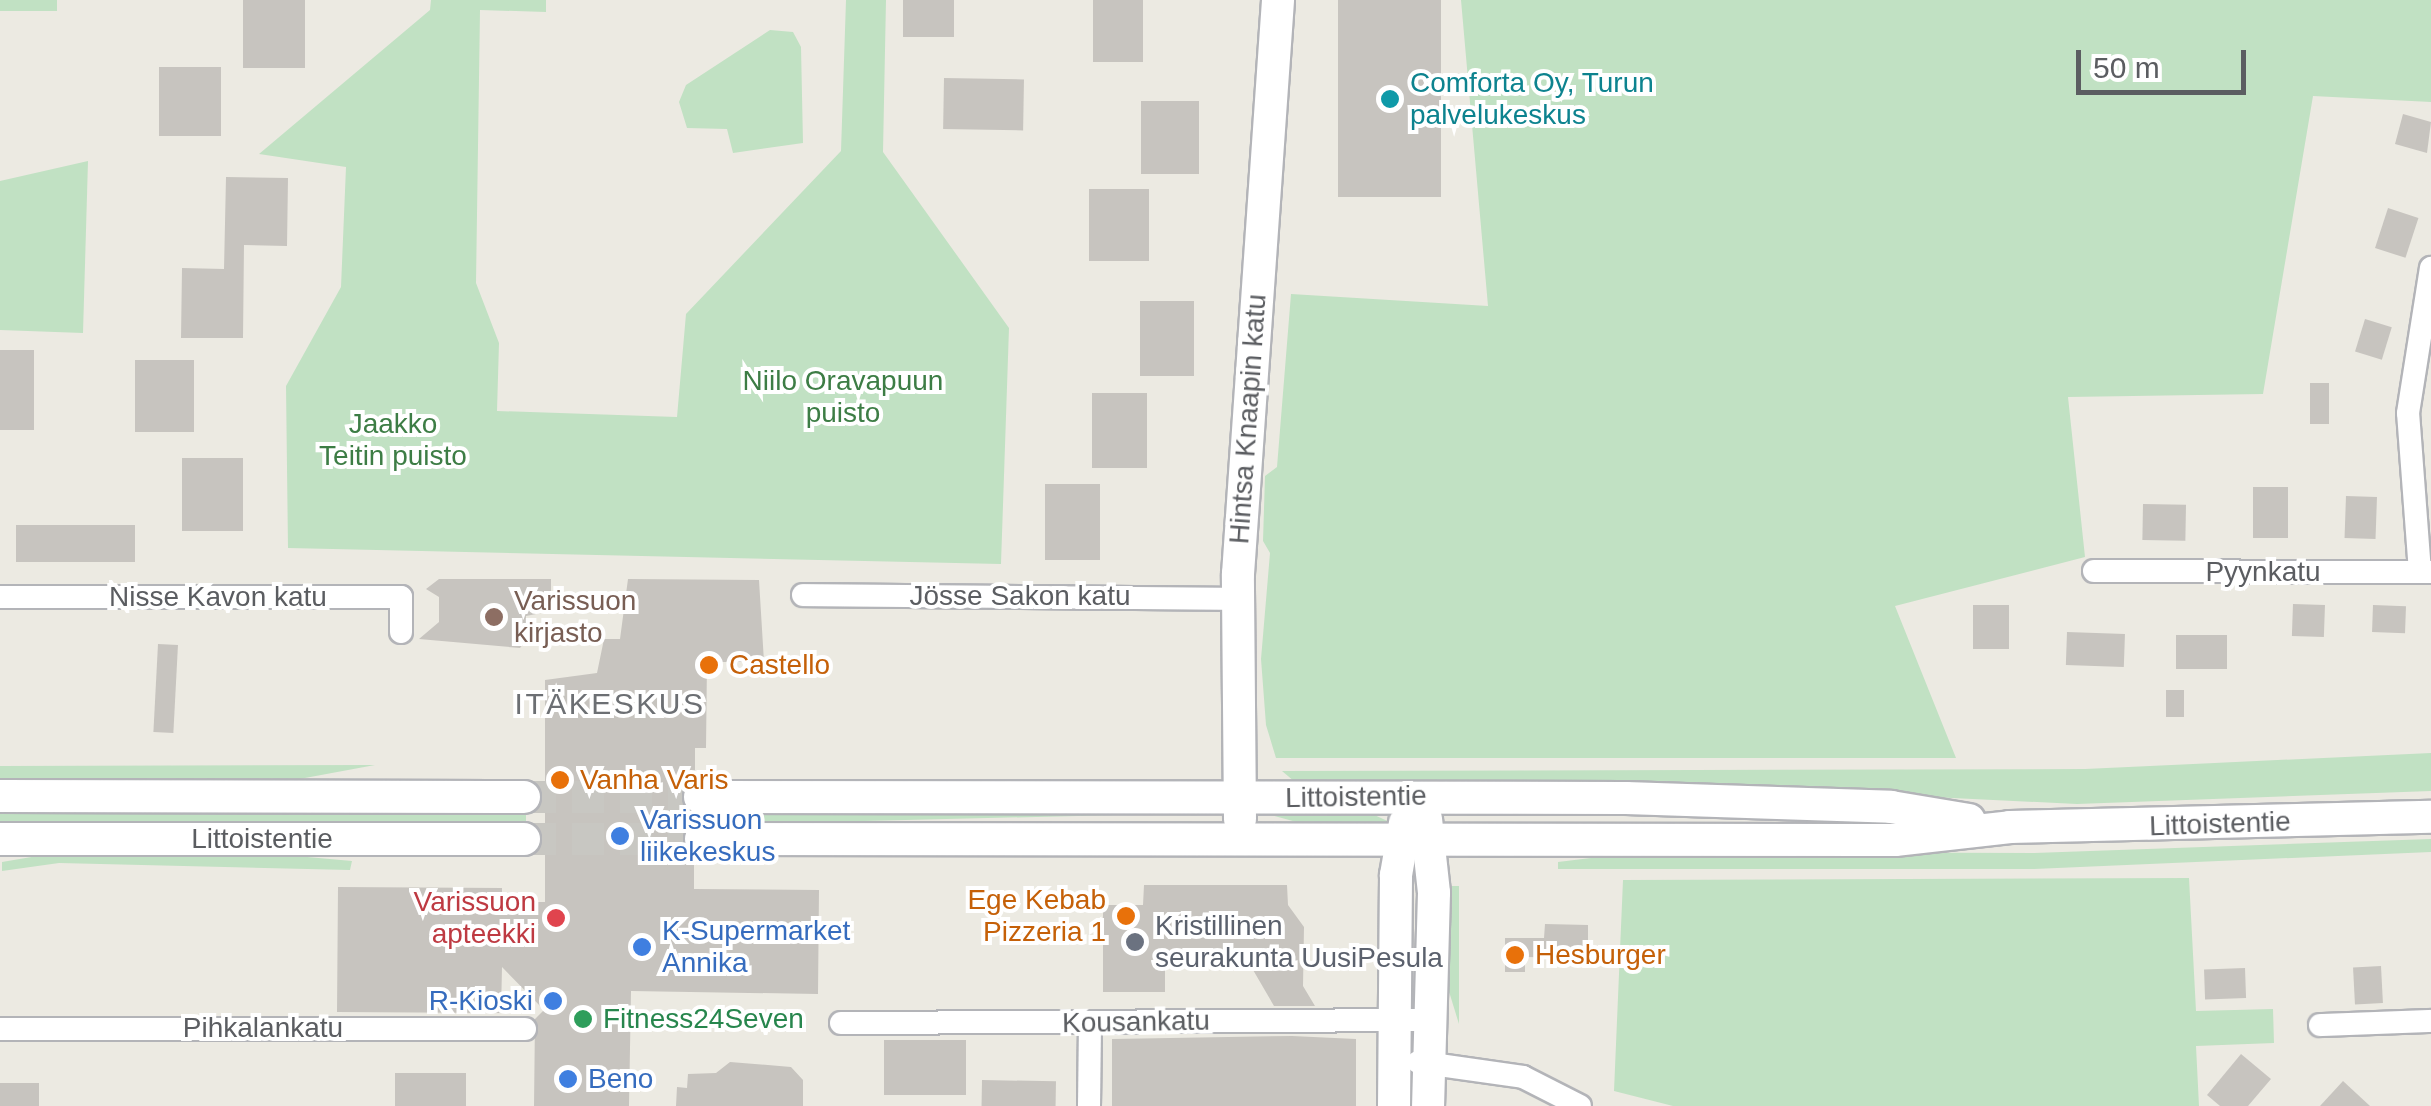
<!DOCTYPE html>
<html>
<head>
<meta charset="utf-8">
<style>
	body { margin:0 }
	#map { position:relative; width:2431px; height:1106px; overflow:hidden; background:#eceae2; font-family:Arial,sans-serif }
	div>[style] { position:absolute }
	.green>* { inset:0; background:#c1e1c3; transform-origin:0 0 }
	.building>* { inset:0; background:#c7c4bf; transform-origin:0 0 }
	.secondary-tunnel>* { height:32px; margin-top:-16px; transform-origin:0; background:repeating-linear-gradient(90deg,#c8c7c2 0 32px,transparent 0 48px) }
	.roads { filter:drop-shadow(2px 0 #b3b4b8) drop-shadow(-2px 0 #b3b4b8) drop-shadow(0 2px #b3b4b8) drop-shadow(0 -2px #b3b4b8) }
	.street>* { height:22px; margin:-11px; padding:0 11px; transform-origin:11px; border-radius:11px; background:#fff }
	.secondary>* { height:32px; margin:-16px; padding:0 16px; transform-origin:16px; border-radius:16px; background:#fff }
	.dots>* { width:28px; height:28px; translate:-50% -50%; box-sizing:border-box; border:5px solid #fff; border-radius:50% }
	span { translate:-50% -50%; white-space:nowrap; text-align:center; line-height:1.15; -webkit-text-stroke:8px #fff; paint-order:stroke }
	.culture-label { font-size:28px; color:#0d838f }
	.left { translate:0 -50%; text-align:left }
	.park-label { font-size:28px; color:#3d7d45 }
	.street-label { font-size:28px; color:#5b5d61 }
	.education-label { font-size:28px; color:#785e54 }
	.food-label { font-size:28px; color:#c56008 }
	.right { translate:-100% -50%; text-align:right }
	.shop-label { font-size:28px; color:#366cbe }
	.health-label { font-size:28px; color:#be3a42 }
	.worship-label { font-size:28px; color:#5b616d }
	.leisure-label { font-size:28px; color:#27864d }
	.neighbourhood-label { font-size:30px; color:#6c6f73; letter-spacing:2.5px }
	.scale { position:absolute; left:2076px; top:50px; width:170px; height:45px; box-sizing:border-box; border:5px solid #5b5d61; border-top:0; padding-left:12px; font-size:30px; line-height:35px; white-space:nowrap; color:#5b5d61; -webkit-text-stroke:8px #fff; paint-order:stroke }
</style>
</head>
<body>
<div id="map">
	<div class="green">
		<div style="left:0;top:0;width:57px;height:11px"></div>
		<div style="clip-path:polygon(431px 0,546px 0,546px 12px,480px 10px,476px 283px,499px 343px,497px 411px,677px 417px,686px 314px,841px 151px,846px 0,886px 0,883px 152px,1009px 328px,1001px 564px,288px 548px,286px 386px,341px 287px,346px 167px,259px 154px,430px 10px)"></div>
		<div style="clip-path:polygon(1461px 0,2431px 0,2431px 102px,2313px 96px,2263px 394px,2068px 397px,2085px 557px,1895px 606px,1956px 758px,1276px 758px,1266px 725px,1261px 659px,1270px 553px,1263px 541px,1265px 476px,1277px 467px,1291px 294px,1488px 306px)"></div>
		<div style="clip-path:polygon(770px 30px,793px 32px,801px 47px,803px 143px,733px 153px,727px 129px,687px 128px,679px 102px,686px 85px)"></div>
		<div style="clip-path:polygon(88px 161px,83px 333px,0 330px,0 181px)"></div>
		<div style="clip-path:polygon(2431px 753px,2431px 791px,2077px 804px,1667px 784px,1295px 782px,1282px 771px,2085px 769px)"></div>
		<div style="clip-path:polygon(375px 765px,278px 783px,0 783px,0 766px)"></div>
		<div style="left:0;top:810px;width:526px;height:14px"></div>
		<div style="clip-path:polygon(697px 811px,1200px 813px,697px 825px)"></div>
		<div style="clip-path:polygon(1264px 813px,1370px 813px,1394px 824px,1311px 826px)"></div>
		<div style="clip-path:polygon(2431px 839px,2431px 852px,2034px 869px,1558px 869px,1558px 862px,1640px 852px,2034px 853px)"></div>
		<div style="clip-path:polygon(241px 851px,352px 861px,350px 870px,59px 863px,2px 871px,2px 862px,61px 852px)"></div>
		<div style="clip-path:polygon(2189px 878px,2196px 1011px,2273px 1009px,2274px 1043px,2196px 1046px,2199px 1106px,1673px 1106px,1614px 1091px,1623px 880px)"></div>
		<div style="clip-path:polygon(1452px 886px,1459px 886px,1459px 1024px,1447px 985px)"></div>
	</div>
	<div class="building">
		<div style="left:243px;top:0;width:62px;height:68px"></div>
		<div style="left:903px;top:0;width:51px;height:37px"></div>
		<div style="left:1093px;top:0;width:50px;height:62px"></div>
		<div style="left:1338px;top:0;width:103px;height:197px"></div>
		<div style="left:221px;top:67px;width:69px;height:62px;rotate:90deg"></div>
		<div style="left:944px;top:78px;width:80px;height:51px;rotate:1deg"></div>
		<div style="left:1141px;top:101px;width:58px;height:73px"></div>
		<div style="clip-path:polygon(2403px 114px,2431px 122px,2427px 153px,2395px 144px)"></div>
		<div style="clip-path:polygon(226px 177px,288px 178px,287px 246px,244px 245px,243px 338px,181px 338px,182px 268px,224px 269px)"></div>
		<div style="left:1089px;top:189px;width:60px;height:72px"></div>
		<div style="left:2388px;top:208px;width:32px;height:42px;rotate:18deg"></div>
		<div style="left:1140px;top:301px;width:54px;height:75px"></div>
		<div style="left:2365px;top:319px;width:28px;height:34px;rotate:17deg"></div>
		<div style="left:34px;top:350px;width:80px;height:34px;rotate:90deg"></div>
		<div style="left:135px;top:360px;width:59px;height:72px"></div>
		<div style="left:2310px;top:383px;width:19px;height:41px"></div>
		<div style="left:1147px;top:393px;width:75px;height:55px;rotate:90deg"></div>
		<div style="left:182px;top:458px;width:61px;height:73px"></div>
		<div style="left:1045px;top:484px;width:55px;height:76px"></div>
		<div style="left:2253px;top:487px;width:35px;height:51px"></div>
		<div style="left:2346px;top:496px;width:31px;height:42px;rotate:2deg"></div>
		<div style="left:2143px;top:504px;width:43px;height:36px;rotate:1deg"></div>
		<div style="left:16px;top:525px;width:119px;height:37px"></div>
		<div style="clip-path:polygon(439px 579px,551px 579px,551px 611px,526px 616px,526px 640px,520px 648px,419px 639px,439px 622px,439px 597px,426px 589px)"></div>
		<div style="clip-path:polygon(628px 579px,759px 580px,764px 662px,707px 662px,706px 748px,695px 748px,695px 778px,680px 796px,695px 816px,681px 840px,694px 857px,694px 889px,819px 890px,818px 994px,631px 991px,629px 1106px,534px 1106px,535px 1019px,544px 1010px,502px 967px,501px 1013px,337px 1012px,338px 887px,502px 888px,502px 902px,545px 902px,545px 680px,597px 673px,604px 639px,620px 639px)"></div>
		<div style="left:2293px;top:604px;width:32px;height:32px;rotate:2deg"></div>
		<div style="left:1973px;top:605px;width:36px;height:44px"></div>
		<div style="left:2373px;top:605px;width:33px;height:27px;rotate:2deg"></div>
		<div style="left:2067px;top:632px;width:58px;height:33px;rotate:2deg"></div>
		<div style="left:2176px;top:635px;width:51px;height:34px"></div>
		<div style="left:158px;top:644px;width:20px;height:88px;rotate:3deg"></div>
		<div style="left:2166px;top:690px;width:18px;height:27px"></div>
		<div style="clip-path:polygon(1144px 885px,1287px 885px,1288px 905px,1304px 927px,1303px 986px,1315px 1006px,1274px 1006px,1242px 951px,1165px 951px,1165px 992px,1103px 992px,1103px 905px,1143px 905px)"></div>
		<div style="clip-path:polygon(1545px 924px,1588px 925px,1588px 958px,1525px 957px,1525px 972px,1505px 972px,1505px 938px,1544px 938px)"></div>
		<div style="left:2381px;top:966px;width:37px;height:28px;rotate:87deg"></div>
		<div style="left:2245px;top:968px;width:30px;height:41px;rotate:88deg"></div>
		<div style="clip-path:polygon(1292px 1036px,1356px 1039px,1356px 1106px,1112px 1106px,1112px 1039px)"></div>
		<div style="left:884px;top:1040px;width:82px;height:55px"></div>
		<div style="clip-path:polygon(2241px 1054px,2271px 1079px,2248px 1106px,2220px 1106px,2207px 1095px)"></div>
		<div style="clip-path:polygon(730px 1062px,791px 1067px,803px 1080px,803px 1106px,676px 1106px,677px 1087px,687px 1088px,688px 1074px,716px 1073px)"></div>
		<div style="left:395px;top:1073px;width:71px;height:33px"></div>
		<div style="left:982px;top:1080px;width:74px;height:26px;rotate:1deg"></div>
		<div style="clip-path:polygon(2343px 1081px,2370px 1106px,2320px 1106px)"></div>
		<div style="left:0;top:1083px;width:39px;height:23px"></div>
	</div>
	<div class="secondary-tunnel">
		<div style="left:524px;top:797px;width:176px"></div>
		<div style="left:524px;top:839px;width:177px"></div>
	</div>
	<div class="roads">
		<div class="street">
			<div style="left:2094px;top:571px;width:337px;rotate:0.2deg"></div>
			<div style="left:2420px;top:572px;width:159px;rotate:-94.3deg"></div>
			<div style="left:2408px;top:413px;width:147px;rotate:-81deg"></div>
			<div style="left:803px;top:595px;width:435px;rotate:0.5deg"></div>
			<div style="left:0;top:597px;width:401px"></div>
			<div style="left:401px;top:597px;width:35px;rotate:90deg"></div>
			<div style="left:841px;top:1023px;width:590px;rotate:-0.29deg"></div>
			<div style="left:2320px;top:1025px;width:111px;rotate:-2.1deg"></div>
			<div style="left:0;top:1029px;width:525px"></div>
			<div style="left:1418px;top:1062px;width:106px;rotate:8.1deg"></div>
			<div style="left:1523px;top:1077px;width:64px;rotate:27deg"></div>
			<div style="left:1089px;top:1106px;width:83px;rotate:-89.3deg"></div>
		</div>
		<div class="secondary">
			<div style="left:0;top:796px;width:524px;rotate:0.11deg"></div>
			<div style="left:700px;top:797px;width:926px;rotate:0.06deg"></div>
			<div style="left:1626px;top:798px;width:265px;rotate:1.9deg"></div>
			<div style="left:1891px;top:807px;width:79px;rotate:9.5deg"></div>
			<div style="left:1240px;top:819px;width:245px;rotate:-90.5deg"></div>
			<div style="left:1238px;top:574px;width:575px;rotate:-86.01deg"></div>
			<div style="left:1426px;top:819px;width:74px;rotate:83.8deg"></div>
			<div style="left:1434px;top:893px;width:213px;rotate:91.6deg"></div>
			<div style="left:0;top:839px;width:524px"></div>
			<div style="left:701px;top:839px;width:1194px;rotate:0.05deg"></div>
			<div style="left:1895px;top:840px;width:116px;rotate:-6.4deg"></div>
			<div style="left:2010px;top:827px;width:421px;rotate:-1.4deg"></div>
			<div style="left:1394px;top:1106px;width:231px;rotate:-89.5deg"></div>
			<div style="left:1396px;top:875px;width:53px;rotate:-80.2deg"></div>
		</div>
	</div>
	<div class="dots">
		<div style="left:1390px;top:99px;background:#0f9aa8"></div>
		<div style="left:494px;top:617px;background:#8d6e63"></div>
		<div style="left:709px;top:665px;background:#e8710a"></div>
		<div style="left:560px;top:780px;background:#e8710a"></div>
		<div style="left:620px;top:836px;background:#3f7fe0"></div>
		<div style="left:1126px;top:916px;background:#e8710a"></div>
		<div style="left:556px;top:918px;background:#e0444e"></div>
		<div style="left:1135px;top:942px;background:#6b7280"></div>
		<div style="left:642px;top:947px;background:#3f7fe0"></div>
		<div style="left:1515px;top:955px;background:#e8710a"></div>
		<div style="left:553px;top:1001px;background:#3f7fe0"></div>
		<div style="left:583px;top:1019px;background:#2e9e5b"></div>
		<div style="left:568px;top:1079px;background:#3f7fe0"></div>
	</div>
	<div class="culture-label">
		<span class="left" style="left:1410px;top:99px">Comforta Oy, Turun<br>palvelukeskus</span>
	</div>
	<div class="park-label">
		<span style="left:843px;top:397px">Niilo Oravapuun<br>puisto</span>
		<span style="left:393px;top:440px">Jaakko<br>Teitin puisto</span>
	</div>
	<div class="street-label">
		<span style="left:1248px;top:419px;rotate:-86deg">Hintsa Knaapin katu</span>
		<span style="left:2263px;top:572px">Pyynkatu</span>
		<span style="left:1020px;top:596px">Jösse Sakon katu</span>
		<span style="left:218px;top:597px">Nisse Kavon katu</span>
		<span style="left:1356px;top:797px;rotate:-1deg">Littoistentie</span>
		<span style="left:2220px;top:824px;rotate:-2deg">Littoistentie</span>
		<span style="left:262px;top:839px">Littoistentie</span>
		<span style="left:1136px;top:1022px;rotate:-1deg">Kousankatu</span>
		<span style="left:263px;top:1028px">Pihkalankatu</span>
	</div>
	<div class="education-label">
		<span class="left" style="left:514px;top:617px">Varissuon<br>kirjasto</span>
	</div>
	<div class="food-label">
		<span class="left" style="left:729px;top:665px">Castello</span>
		<span class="left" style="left:580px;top:780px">Vanha Varis</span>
		<span class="right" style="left:1106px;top:916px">Ege Kebab<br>Pizzeria 1</span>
		<span class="left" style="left:1535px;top:955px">Hesburger</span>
	</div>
	<div class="shop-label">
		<span class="left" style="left:640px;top:836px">Varissuon<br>liikekeskus</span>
		<span class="left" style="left:662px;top:947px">K-Supermarket<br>Annika</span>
		<span class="right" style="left:533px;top:1001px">R-Kioski</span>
		<span class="left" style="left:588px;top:1079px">Beno</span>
	</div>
	<div class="health-label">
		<span class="right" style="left:536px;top:918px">Varissuon<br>apteekki</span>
	</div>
	<div class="worship-label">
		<span class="left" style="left:1155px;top:942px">Kristillinen<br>seurakunta UusiPesula</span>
	</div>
	<div class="leisure-label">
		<span class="left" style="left:603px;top:1019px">Fitness24Seven</span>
	</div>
	<div class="neighbourhood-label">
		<span style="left:610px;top:704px">ITÄKESKUS</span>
	</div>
	<div class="scale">50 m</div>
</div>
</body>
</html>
